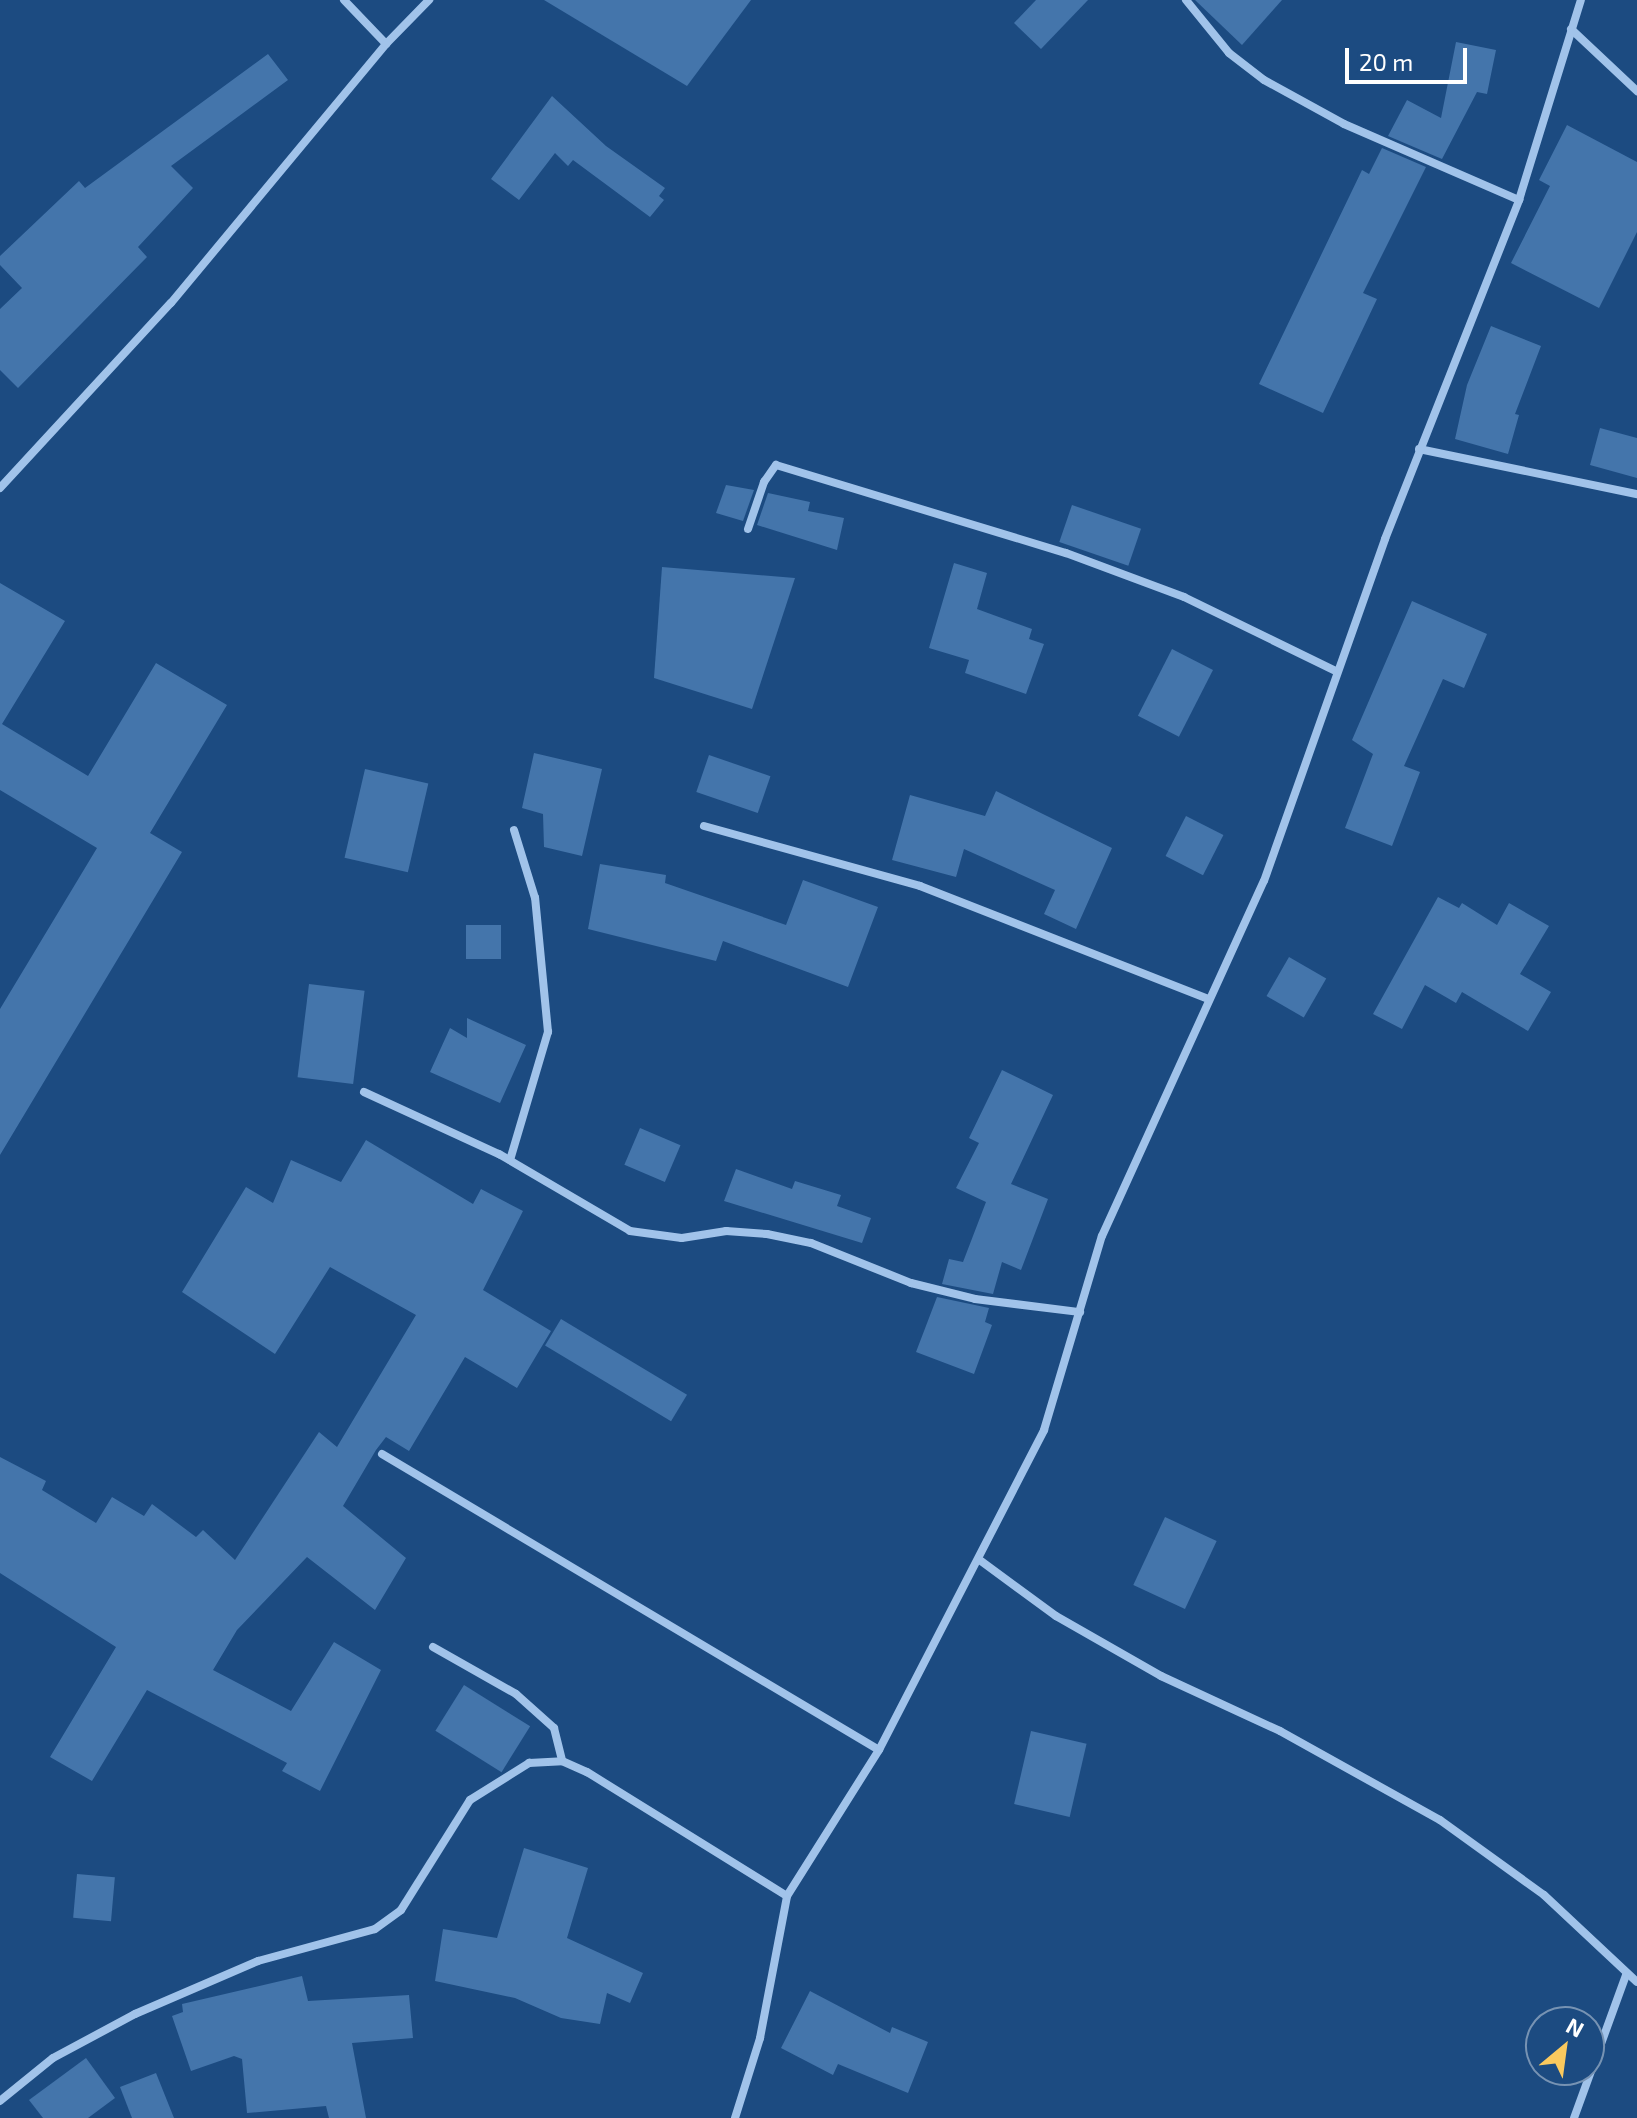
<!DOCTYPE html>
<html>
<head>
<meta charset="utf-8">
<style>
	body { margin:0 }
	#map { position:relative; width:1637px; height:2118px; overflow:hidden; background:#1c4b81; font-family:"Exo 2",sans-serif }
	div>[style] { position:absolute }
	.building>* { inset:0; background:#4475ab; transform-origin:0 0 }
	.minor>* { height:8px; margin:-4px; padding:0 4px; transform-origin:4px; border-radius:4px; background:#a1c3ea }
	span { translate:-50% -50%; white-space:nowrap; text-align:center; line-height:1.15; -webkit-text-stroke:6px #1c4b81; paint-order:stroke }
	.north { position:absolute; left:1525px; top:2006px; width:80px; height:80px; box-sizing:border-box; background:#1c4b81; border:2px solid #7793b3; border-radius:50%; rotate:29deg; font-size:22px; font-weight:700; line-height:32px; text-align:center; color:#fff }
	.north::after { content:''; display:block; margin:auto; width:28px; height:36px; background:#fac95e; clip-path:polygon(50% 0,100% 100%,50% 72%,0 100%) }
	.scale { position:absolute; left:1345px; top:48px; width:122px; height:36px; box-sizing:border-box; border:4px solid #fff; border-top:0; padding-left:10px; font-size:24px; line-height:28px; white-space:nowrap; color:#fff; -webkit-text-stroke:6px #1c4b81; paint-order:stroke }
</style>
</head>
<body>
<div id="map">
	<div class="building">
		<div style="clip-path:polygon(544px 0,751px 0,687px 86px)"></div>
		<div style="clip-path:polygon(1036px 0,1088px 0,1041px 49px,1014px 23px)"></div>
		<div style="clip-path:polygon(1195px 0,1282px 0,1242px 45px)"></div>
		<div style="clip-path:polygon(1456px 42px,1496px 50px,1487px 94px,1477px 92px,1442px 159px,1388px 136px,1407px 100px,1441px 118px)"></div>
		<div style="clip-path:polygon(268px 54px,288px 80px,171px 166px,193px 188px,138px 247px,147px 257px,18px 388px,0 370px,0 309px,22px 288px,0 265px,0 256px,79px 181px,85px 188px)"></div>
		<div style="clip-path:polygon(552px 96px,606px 146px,665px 188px,659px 196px,664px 200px,650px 217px,573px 160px,568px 166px,555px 153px,519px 200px,491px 179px)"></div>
		<div style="clip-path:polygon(1567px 125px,1637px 162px,1637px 232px,1599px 308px,1511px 263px,1550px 186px,1539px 180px)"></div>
		<div style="clip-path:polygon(1382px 148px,1426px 167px,1363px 293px,1377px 299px,1323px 413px,1259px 384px,1362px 170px,1369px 174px)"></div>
		<div style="clip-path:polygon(1491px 326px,1541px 346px,1515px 414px,1519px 415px,1508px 454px,1455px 439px,1467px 385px)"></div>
		<div style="clip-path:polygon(1600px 428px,1637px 438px,1637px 478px,1590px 465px)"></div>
		<div style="clip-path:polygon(726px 485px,754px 490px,743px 521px,716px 513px)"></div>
		<div style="clip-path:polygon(768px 493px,810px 502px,808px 511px,844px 518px,837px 550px,757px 525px)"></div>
		<div style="left:1072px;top:505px;width:73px;height:39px;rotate:19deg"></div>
		<div style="clip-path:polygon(954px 563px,987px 573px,977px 609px,1032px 629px,1029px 639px,1044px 644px,1026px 694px,965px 673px,969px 660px,929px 648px)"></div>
		<div style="clip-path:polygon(662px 567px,795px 578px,752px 709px,654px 678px)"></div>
		<div style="clip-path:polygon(0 583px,65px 621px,2px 724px,88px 776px,156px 663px,227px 705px,150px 833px,182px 852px,0 1155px,0 1009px,97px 848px,0 790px)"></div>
		<div style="clip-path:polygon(1412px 601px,1487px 634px,1464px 688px,1443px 679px,1404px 766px,1420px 772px,1392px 846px,1345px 828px,1373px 754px,1352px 740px)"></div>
		<div style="left:1172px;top:649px;width:46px;height:75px;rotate:27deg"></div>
		<div style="clip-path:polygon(534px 753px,602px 769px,582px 856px,544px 847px,543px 814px,522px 808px)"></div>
		<div style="left:709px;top:755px;width:65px;height:39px;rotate:19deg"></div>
		<div style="left:365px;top:769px;width:65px;height:91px;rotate:13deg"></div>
		<div style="clip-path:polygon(996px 791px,1112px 848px,1076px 929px,1044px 914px,1055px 890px,964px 849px,956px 877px,892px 860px,910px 795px,985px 816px)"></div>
		<div style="left:1186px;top:816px;width:42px;height:45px;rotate:27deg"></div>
		<div style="clip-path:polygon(600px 864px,666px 875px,665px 883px,786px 925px,803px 880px,878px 907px,848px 987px,723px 941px,716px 961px,588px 929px)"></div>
		<div style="clip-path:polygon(1438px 897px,1459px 908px,1462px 903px,1497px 925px,1509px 903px,1549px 926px,1520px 974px,1551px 992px,1528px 1031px,1462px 992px,1456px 1003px,1425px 985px,1402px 1029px,1373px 1014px)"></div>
		<div style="left:466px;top:925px;width:35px;height:34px"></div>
		<div style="left:1289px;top:957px;width:43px;height:45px;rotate:30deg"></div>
		<div style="left:309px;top:984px;width:56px;height:94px;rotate:7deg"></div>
		<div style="clip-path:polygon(467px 1018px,526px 1045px,500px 1103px,430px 1072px,450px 1028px,467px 1038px)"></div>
		<div style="clip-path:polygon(1002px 1070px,1053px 1095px,1011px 1184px,1048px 1199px,1021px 1270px,1002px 1262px,993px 1294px,942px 1284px,949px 1259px,963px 1262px,986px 1202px,956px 1188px,979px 1143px,969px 1138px)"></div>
		<div style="left:640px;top:1128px;width:44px;height:40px;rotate:23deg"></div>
		<div style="clip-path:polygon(366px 1140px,473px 1204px,481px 1189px,523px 1211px,483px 1290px,551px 1331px,517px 1388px,465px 1357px,409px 1451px,386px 1437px,376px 1450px,343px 1506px,406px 1558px,375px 1610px,307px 1557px,237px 1630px,213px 1670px,291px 1711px,334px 1642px,381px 1670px,320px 1791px,282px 1771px,287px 1763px,147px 1690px,92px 1781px,50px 1757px,116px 1647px,0 1573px,0 1457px,46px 1481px,42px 1490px,96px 1523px,112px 1497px,144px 1516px,152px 1504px,196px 1537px,203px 1530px,235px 1560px,319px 1432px,337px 1447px,416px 1315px,330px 1267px,275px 1354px,182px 1292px,246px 1187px,273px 1203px,291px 1160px,341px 1182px)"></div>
		<div style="clip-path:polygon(736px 1169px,792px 1189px,795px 1181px,841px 1195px,837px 1206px,871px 1218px,862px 1243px,724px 1201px)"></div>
		<div style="clip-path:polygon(937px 1297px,989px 1308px,985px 1322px,992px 1325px,974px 1374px,916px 1352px)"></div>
		<div style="left:561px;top:1319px;width:147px;height:31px;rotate:31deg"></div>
		<div style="left:1165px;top:1517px;width:57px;height:75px;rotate:25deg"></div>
		<div style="left:464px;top:1685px;width:78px;height:54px;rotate:32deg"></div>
		<div style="left:1031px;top:1731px;width:57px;height:75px;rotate:13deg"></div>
		<div style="clip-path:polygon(524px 1848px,588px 1868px,567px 1938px,643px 1973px,630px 2003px,607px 1993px,600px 2024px,561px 2018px,515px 1998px,435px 1981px,443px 1929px,497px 1938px)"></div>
		<div style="left:77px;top:1874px;width:38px;height:44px;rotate:5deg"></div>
		<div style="clip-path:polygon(302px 1976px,308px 2001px,409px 1995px,413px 2038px,352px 2043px,366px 2118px,329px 2118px,326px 2106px,247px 2113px,242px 2059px,234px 2056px,191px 2071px,172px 2016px,183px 2012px,182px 2004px)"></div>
		<div style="clip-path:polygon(810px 1991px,890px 2033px,892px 2027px,928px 2042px,908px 2093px,838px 2064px,833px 2075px,781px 2048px)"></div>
		<div style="clip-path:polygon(86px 2058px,115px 2098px,88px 2118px,43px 2118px,29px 2100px)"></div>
		<div style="clip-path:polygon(156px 2073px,174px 2118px,132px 2118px,120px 2087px)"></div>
	</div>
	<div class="minor">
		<div style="left:344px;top:0;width:61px;rotate:46.3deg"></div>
		<div style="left:1186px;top:0;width:68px;rotate:50.9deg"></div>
		<div style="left:1229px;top:53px;width:44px;rotate:37.6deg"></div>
		<div style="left:1264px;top:80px;width:91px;rotate:28.8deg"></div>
		<div style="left:1344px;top:124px;width:191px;rotate:23.5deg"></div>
		<div style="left:1571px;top:29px;width:91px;rotate:43.2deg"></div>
		<div style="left:1419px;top:449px;width:223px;rotate:11.7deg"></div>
		<div style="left:0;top:488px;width:252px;rotate:-47.3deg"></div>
		<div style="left:171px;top:303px;width:337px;rotate:-50.3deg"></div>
		<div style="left:386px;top:44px;width:62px;rotate:-45.7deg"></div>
		<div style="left:748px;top:529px;width:50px;rotate:-71.2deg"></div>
		<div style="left:764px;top:482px;width:21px;rotate:-55deg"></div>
		<div style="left:776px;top:465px;width:303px;rotate:16.9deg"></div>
		<div style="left:1066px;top:553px;width:126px;rotate:20.4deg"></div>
		<div style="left:1184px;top:597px;width:169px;rotate:26deg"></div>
		<div style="left:704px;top:826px;width:224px;rotate:15.5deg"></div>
		<div style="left:920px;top:886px;width:309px;rotate:21.4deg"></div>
		<div style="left:364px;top:1092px;width:149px;rotate:24.7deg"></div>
		<div style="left:499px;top:1154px;width:152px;rotate:30.4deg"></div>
		<div style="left:630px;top:1231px;width:52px;rotate:7.7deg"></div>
		<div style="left:682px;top:1238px;width:45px;rotate:-9deg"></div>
		<div style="left:726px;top:1231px;width:41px;rotate:4.2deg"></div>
		<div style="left:767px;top:1234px;width:45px;rotate:11.6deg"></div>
		<div style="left:811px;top:1243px;width:108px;rotate:21.8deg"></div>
		<div style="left:911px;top:1283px;width:66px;rotate:14deg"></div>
		<div style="left:975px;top:1299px;width:106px;rotate:7.1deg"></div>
		<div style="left:510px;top:1160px;width:134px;rotate:-73.5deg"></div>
		<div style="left:548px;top:1032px;width:135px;rotate:-95.5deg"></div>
		<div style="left:535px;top:898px;width:71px;rotate:-107.2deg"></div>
		<div style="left:382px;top:1454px;width:578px;rotate:30.78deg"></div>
		<div style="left:981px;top:1561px;width:93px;rotate:36.3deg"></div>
		<div style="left:1056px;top:1616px;width:121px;rotate:29.7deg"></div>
		<div style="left:1161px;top:1676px;width:131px;rotate:24.8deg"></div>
		<div style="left:1280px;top:1731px;width:183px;rotate:29.1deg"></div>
		<div style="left:1440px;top:1820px;width:128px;rotate:35.8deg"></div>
		<div style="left:1544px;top:1895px;width:127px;rotate:43.1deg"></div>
		<div style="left:433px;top:1647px;width:95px;rotate:29.5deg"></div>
		<div style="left:516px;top:1694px;width:51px;rotate:41.8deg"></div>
		<div style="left:554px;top:1728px;width:34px;rotate:76deg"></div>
		<div style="left:0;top:2101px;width:68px;rotate:-39.1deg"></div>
		<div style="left:53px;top:2058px;width:93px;rotate:-28.2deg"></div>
		<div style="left:135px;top:2014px;width:134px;rotate:-23.3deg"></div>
		<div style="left:258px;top:1961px;width:121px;rotate:-15.3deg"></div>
		<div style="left:375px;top:1929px;width:32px;rotate:-36deg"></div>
		<div style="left:401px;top:1910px;width:130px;rotate:-57.9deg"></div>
		<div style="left:470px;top:1800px;width:70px;rotate:-32.1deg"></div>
		<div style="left:529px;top:1763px;width:33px;rotate:-3deg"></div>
		<div style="left:562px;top:1761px;width:27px;rotate:24deg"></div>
		<div style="left:587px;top:1772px;width:235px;rotate:31.8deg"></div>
		<div style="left:735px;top:2118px;width:84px;rotate:-72.6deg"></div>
		<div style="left:760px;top:2038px;width:145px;rotate:-79.2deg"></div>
		<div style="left:787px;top:1896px;width:173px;rotate:-57.8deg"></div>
		<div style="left:879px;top:1750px;width:360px;rotate:-62.7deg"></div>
		<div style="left:1044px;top:1430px;width:202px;rotate:-73.4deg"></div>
		<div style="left:1102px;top:1236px;width:390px;rotate:-65.5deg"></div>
		<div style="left:1264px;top:881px;width:363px;rotate:-70.5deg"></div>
		<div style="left:1385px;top:539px;width:365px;rotate:-68.4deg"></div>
		<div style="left:1519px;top:200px;width:209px;rotate:-72.8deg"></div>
		<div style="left:1574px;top:2118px;width:152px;rotate:-70deg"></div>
	</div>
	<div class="north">N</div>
	<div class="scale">20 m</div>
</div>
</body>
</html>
